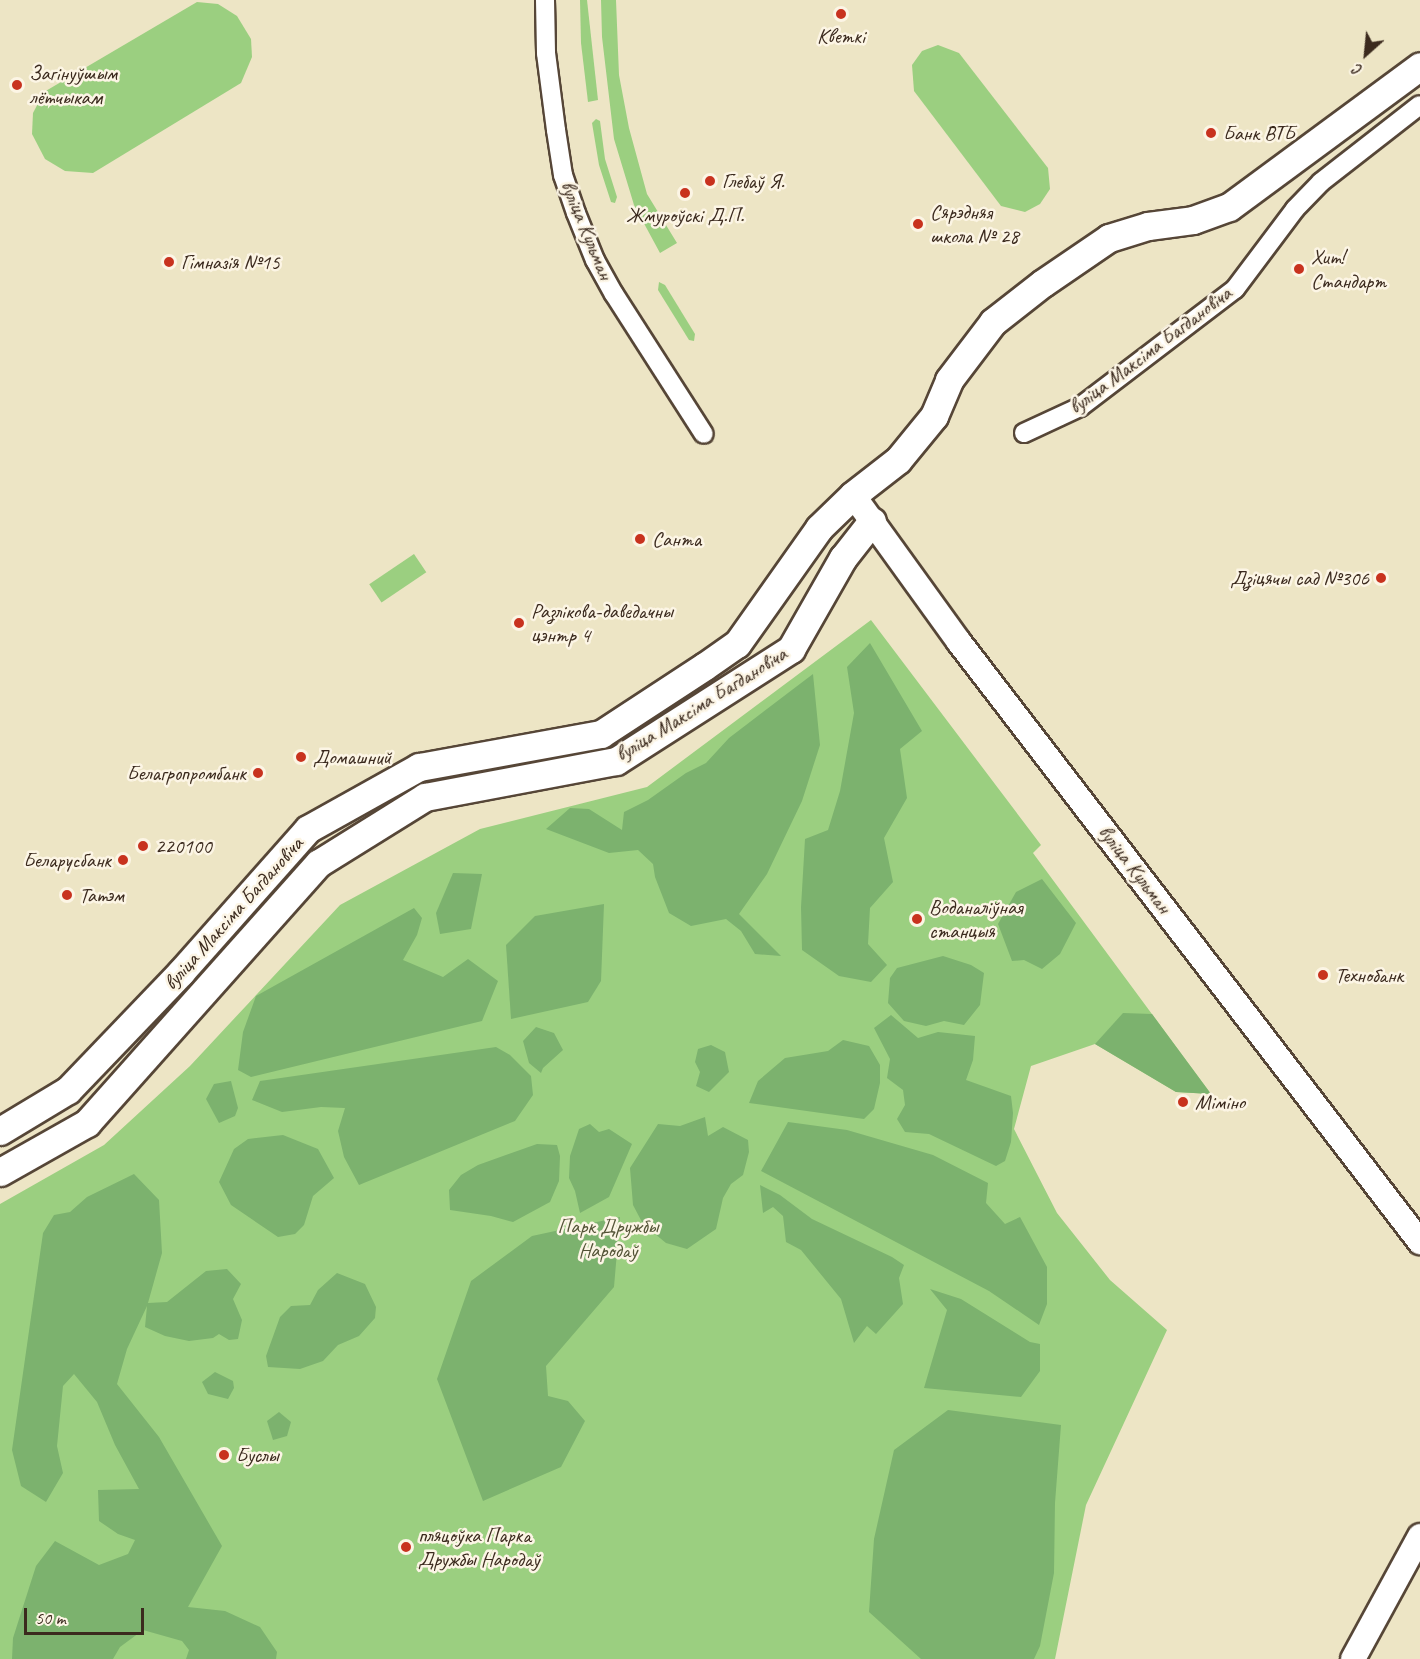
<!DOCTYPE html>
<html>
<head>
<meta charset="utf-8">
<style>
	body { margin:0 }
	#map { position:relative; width:1420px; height:1659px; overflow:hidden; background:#ede5c5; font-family:Caveat,sans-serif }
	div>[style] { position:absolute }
	.green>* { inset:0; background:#9bcf80; transform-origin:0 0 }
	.forest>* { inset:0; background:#7cb26e }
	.roads { filter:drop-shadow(2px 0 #564637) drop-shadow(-2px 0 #564637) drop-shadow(0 2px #564637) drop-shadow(0 -2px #564637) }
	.street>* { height:18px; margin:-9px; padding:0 9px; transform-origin:9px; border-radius:9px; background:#fff }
	.secondary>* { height:24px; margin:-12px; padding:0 12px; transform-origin:12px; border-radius:12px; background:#fff }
	.primary>* { height:27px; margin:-13.5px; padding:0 13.5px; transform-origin:13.5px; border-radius:13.5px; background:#fff }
	.dots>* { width:16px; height:16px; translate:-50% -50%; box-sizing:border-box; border:3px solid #fcf5e5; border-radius:50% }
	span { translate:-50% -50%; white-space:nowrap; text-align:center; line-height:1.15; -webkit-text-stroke:5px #fcf5e5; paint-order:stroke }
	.poi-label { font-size:21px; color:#3b2a1e }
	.left { translate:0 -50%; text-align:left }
	.right { translate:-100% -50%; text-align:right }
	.street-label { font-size:21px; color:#3b2a1e }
	.park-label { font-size:21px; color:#535336 }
	.north { position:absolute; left:1336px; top:24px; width:60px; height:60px; -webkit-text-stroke:4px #fcf5e5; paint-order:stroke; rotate:207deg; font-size:16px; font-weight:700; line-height:24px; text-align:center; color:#3b2a1e }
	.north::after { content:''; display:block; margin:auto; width:21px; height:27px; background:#3b2a1e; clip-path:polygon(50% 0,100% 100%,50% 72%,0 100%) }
	.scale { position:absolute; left:24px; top:1608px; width:120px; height:27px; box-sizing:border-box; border:3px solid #3b2a1e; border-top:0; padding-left:8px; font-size:18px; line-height:21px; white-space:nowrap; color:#3b2a1e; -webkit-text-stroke:4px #fcf5e5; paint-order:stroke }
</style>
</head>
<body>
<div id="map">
	<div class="green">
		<div style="clip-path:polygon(580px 0,587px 0,598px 100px,588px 102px,581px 43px)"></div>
		<div style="clip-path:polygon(601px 0,616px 0,619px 75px,629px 128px,647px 194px,677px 243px,660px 253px,634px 205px,614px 139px,602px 37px)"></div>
		<div style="clip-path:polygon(197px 2px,218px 4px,237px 16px,251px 39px,252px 57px,241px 83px,93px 173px,65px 171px,45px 159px,32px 134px,33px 113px,44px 92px)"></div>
		<div style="clip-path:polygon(938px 45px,959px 53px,1048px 168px,1050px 189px,1040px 204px,1025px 212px,1001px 206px,914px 91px,912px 65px,922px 51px)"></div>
		<div style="clip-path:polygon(596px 119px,600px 121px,605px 159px,617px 197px,615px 203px,611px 202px,599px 165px,592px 123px)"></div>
		<div style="clip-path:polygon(659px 282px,665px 285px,695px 334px,694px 341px,689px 340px,658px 290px)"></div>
		<div style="left:414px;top:554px;width:22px;height:54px;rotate:56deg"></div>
		<div style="clip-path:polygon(871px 620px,1041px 845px,1033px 853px,1211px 1094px,1176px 1092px,1095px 1044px,1031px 1066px,1014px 1129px,1057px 1213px,1110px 1280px,1167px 1330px,1086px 1505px,1055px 1659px,0 1659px,0 1204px,104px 1145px,190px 1066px,340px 905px,480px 829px,647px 787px)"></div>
	</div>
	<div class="forest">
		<div style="clip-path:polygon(870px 643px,922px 731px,900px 749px,907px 798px,884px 838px,893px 882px,870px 908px,868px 944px,887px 965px,871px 982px,839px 976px,802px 950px,801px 907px,805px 839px,828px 830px,840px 791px,854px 713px,847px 667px)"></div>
		<div style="clip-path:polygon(813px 674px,820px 745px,802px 801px,767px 874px,739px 914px,781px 956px,755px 954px,741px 931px,726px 919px,691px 926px,669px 913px,655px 877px,653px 864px,638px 850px,609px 853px,546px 829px,570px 808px,589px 809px,622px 830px,624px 812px,648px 800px,686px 773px,706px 763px,729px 738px)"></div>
		<div style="clip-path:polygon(453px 873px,482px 874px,471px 929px,440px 934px,436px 913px)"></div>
		<div style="clip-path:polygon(1042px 879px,1076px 923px,1060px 954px,1042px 969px,1024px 960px,1012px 961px,998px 924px,1016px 892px)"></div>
		<div style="clip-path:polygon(604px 904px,601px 981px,588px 1002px,511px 1019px,506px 945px,535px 916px)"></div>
		<div style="clip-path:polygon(414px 908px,422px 918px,417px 935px,403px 960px,443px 977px,468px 959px,498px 981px,482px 1021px,251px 1077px,238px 1070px,243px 1032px,256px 996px)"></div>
		<div style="clip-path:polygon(943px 956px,971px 965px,984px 973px,980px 1005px,964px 1025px,944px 1021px,926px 1026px,904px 1021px,888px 1003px,890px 978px,897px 968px)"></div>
		<div style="clip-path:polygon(1123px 1013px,1152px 1014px,1211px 1094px,1176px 1092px,1095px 1044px)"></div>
		<div style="clip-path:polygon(891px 1015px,918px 1038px,938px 1032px,975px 1036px,973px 1060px,966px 1080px,1011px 1096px,1013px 1113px,1011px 1142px,1005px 1161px,996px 1166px,929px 1134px,905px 1132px,897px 1119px,905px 1105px,903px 1090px,887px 1078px,890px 1059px,874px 1028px)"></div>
		<div style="clip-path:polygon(536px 1027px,554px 1033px,563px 1050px,543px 1068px,541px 1073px,529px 1063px,523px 1041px)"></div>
		<div style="clip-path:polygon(843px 1040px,869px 1046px,880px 1065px,880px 1083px,874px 1109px,864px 1119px,749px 1103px,758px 1081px,785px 1058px,828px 1051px)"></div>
		<div style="clip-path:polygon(711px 1045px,725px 1052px,729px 1072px,709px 1092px,696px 1086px,700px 1072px,695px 1062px,698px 1049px)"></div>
		<div style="clip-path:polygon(496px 1047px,510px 1055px,531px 1076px,533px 1095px,515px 1121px,359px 1185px,344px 1157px,338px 1131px,345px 1108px,321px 1107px,282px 1112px,252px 1100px,260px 1081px)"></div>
		<div style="clip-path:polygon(231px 1081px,238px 1108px,235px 1116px,219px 1123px,206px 1099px,214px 1084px)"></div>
		<div style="clip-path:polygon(705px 1117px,708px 1136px,723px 1127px,748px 1140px,749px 1152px,743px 1175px,731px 1184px,723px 1198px,716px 1229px,687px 1249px,666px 1243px,643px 1224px,633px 1205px,630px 1168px,658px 1124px,680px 1126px)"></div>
		<div style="clip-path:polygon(788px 1122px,847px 1130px,933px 1155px,988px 1183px,986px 1203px,1005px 1224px,1020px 1217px,1047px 1267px,1047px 1304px,1039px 1325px,989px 1291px,761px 1171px)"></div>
		<div style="clip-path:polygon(590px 1124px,599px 1132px,609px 1129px,632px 1144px,609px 1197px,580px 1213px,575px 1191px,569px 1178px,570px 1156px,579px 1129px)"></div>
		<div style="clip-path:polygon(283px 1135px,318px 1149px,334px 1178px,313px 1196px,304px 1225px,295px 1234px,278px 1237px,231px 1205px,219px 1182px,234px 1149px,248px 1139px)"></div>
		<div style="clip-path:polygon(537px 1144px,557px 1145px,560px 1156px,559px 1181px,550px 1202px,513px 1222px,491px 1216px,450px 1210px,449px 1190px,461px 1175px,478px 1165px)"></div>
		<div style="clip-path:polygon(134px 1174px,159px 1200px,162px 1253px,148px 1303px,167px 1302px,206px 1271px,227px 1269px,241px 1284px,233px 1299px,242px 1320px,238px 1339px,229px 1340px,219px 1334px,213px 1338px,189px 1341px,165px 1336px,145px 1327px,147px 1306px,127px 1349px,117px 1384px,159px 1437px,222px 1546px,188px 1607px,225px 1611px,260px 1627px,277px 1652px,276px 1659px,186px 1659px,189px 1650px,182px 1641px,143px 1630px,120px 1647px,113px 1659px,12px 1659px,13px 1638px,36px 1566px,55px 1541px,99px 1565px,128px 1554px,135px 1540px,118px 1534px,99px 1521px,98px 1490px,139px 1489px,115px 1445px,97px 1402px,74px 1374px,63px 1386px,57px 1446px,63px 1473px,46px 1502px,21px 1486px,12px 1450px,43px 1233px,54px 1215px,70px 1212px,87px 1197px)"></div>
		<div style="clip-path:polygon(760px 1185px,780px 1195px,812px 1219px,892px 1257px,904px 1265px,899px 1278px,903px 1304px,876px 1334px,867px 1326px,854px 1343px,841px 1299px,801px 1250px,786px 1242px,783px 1216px,773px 1207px,763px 1213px)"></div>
		<div style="clip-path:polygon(620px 1217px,614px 1287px,546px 1366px,548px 1396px,568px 1401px,585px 1421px,561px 1467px,483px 1501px,437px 1379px,471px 1281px,532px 1236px)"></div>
		<div style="clip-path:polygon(337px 1273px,365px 1284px,376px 1307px,375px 1318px,359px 1336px,338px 1345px,323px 1361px,300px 1369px,268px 1367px,266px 1356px,280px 1317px,291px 1306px,310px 1305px,318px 1290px)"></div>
		<div style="clip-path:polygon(930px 1289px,961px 1299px,1030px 1342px,1040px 1344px,1040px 1371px,1021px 1397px,924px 1388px,947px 1310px)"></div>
		<div style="clip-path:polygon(215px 1372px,233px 1381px,234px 1388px,228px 1399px,208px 1394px,202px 1382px)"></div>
		<div style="clip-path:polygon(948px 1410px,1061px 1425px,1055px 1503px,1054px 1573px,1040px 1646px,1034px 1659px,921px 1659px,869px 1612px,874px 1539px,894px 1450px)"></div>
		<div style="clip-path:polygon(279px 1412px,291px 1422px,287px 1436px,273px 1440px,267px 1421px)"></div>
	</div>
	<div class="roads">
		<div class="street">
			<div style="left:545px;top:0;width:53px;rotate:88.9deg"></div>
			<div style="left:546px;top:53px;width:78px;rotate:82.6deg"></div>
			<div style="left:556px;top:130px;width:46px;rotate:81.2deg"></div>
			<div style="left:563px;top:175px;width:40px;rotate:71.1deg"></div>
			<div style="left:576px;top:213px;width:51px;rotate:68deg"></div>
			<div style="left:595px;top:260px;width:39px;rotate:61deg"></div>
			<div style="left:614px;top:294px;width:166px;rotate:57.3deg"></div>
			<div style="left:1024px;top:433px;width:62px;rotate:-24.9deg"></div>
			<div style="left:1080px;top:407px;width:195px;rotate:-37.3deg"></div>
			<div style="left:1235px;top:289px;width:100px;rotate:-53.1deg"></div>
			<div style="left:1295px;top:209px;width:37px;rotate:-46deg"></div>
			<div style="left:1321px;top:182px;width:125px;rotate:-37.9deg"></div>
		</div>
		<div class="secondary">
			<div style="left:853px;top:495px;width:181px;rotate:54.2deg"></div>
			<div style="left:959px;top:642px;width:757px;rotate:52.46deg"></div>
			<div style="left:1353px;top:1659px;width:140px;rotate:-61.4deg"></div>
		</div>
		<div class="primary">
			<div style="left:0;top:1131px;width:79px;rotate:-31.1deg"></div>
			<div style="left:68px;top:1090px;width:163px;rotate:-46.2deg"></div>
			<div style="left:181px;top:972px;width:191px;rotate:-48.4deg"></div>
			<div style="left:308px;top:829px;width:127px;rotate:-29.2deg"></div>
			<div style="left:419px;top:767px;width:185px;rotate:-10.3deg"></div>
			<div style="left:601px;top:734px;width:124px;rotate:-33.2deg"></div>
			<div style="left:705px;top:666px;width:39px;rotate:-35deg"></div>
			<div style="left:737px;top:644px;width:142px;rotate:-54.7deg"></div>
			<div style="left:819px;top:528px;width:47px;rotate:-44.1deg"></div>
			<div style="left:853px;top:495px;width:57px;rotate:-37.9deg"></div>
			<div style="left:898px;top:460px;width:57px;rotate:-50.7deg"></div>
			<div style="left:934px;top:416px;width:39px;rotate:-67deg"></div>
			<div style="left:949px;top:380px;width:73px;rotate:-52.8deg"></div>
			<div style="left:993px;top:322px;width:63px;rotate:-38deg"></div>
			<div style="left:1043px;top:283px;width:80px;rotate:-34.3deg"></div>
			<div style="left:1109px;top:238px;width:41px;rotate:-17.1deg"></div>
			<div style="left:1148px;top:226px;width:45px;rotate:-7.6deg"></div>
			<div style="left:1193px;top:220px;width:38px;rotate:-20deg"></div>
			<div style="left:1229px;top:207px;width:237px;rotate:-36.4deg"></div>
			<div style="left:0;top:1172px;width:100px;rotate:-29.4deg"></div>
			<div style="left:87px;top:1123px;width:348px;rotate:-48.3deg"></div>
			<div style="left:319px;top:863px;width:125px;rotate:-31.9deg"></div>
			<div style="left:425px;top:797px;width:194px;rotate:-10.7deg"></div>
			<div style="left:616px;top:761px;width:208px;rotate:-32.6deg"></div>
			<div style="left:791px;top:649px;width:105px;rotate:-60.3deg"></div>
			<div style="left:843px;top:558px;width:47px;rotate:-51.9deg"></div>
		</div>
	</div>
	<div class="dots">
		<div style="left:841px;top:14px;background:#c8321e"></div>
		<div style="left:17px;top:85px;background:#c8321e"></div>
		<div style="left:1211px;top:133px;background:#c8321e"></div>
		<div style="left:710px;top:181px;background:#c8321e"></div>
		<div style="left:685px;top:193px;background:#c8321e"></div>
		<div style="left:918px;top:224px;background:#c8321e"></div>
		<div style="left:169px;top:262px;background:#c8321e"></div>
		<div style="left:1299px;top:269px;background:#c8321e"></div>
		<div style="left:640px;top:539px;background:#c8321e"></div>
		<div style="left:1381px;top:578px;background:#c8321e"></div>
		<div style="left:519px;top:623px;background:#c8321e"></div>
		<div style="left:301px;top:757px;background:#c8321e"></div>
		<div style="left:258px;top:773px;background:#c8321e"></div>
		<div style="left:143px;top:846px;background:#c8321e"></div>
		<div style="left:123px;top:860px;background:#c8321e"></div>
		<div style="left:67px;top:895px;background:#c8321e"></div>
		<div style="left:917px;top:919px;background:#c8321e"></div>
		<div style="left:1323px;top:975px;background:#c8321e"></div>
		<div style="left:1183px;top:1102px;background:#c8321e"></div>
		<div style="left:224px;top:1455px;background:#c8321e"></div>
		<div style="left:406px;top:1547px;background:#c8321e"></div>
	</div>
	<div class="poi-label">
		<span style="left:841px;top:36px">Кветкі</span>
		<span class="left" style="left:29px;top:85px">Загінуўшым<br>лётчыкам</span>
		<span class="left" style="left:1223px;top:133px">Банк ВТБ</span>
		<span class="left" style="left:722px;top:181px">Глебаў Я.</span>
		<span class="left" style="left:930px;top:224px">Сярэдняя<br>школа № 28</span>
		<span style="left:685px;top:215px">Жмуроўскі Д.П.</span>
		<span class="left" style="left:1311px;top:269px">Хит!<br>Стандарт</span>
		<span class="left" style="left:181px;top:262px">Гімназія №15</span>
		<span class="left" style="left:652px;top:539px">Санта</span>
		<span class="right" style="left:1369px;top:578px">Дзіцячы сад №306</span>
		<span class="left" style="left:531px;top:623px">Разлікова-даведачны<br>цэнтр 4</span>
		<span class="left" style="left:313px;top:757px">Домашний</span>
		<span class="right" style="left:246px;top:773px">Белагропромбанк</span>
		<span class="left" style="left:155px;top:846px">220100</span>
		<span class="right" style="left:111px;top:860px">Беларусбанк</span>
		<span class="left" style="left:79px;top:895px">Татэм</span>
		<span class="left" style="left:929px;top:919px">Воданаліўная<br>станцыя</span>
		<span class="left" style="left:1335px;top:975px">Технобанк</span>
		<span class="left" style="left:1195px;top:1102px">Міміно</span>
		<span class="left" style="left:236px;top:1455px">Буслы</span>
		<span class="left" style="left:418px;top:1547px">пляцоўка Парка<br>Дружбы Народаў</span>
	</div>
	<div class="street-label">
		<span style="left:587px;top:230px;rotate:67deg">вуліца Кульман</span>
		<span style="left:1150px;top:350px;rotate:-37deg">вуліца Максіма Багдановіча</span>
		<span style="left:701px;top:704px;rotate:-32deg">вуліца Максіма Багдановіча</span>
		<span style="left:1135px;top:869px;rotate:52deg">вуліца Кульман</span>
		<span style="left:233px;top:913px;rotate:-48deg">вуліца Максіма Багдановіча</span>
	</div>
	<div class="park-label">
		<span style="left:608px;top:1238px">Парк Дружбы<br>Народаў</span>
	</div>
	<div class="north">С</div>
	<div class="scale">50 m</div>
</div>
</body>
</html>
